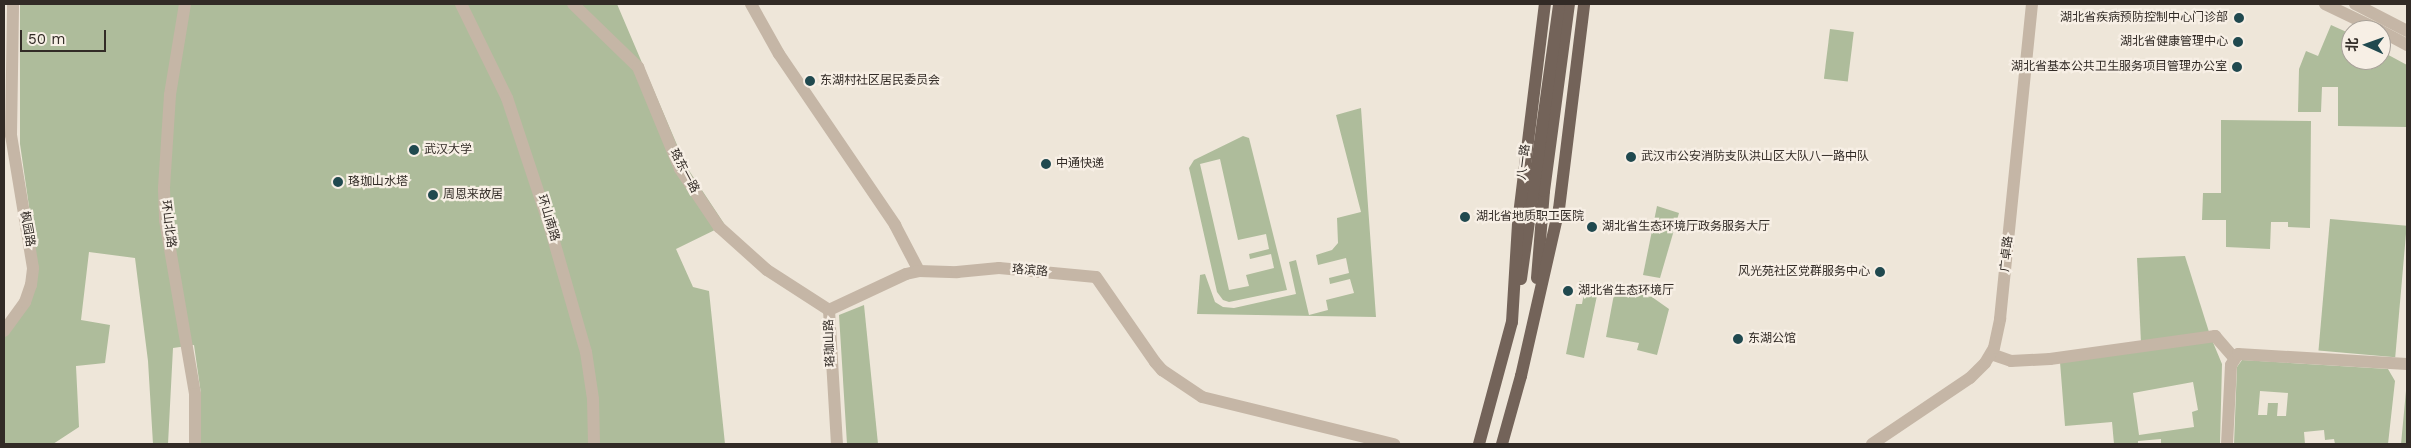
<!DOCTYPE html>
<html>
<head>
<meta charset="utf-8">
<style>
	body { margin:0 }
	#map { position:relative; width:2411px; height:448px; overflow:hidden; background:#eee6d9; font-family:"Work Sans","Noto Sans SC",sans-serif }
	div>[style] { position:absolute }
	.green>* { inset:0; background:#aebc9b; transform-origin:0 0 }
	.minor>* { height:12px; margin:-6px; padding:0 6px; transform-origin:6px; border-radius:6px; background:#c5b6a6 }
	.major>* { height:12px; margin:-6px; padding:0 6px; transform-origin:6px; border-radius:6px; background:#736359 }
	.dots>* { width:14px; height:14px; translate:-50% -50%; box-sizing:border-box; border:2px solid #f7efe5; border-radius:50% }
	span { translate:-50% -50%; white-space:nowrap; text-align:center; line-height:1.15; -webkit-text-stroke:4.5px #f7efe5; paint-order:stroke }
	.poi-label { font-size:12px; color:#322b26 }
	.right { translate:-100% -50%; text-align:right }
	.left { translate:0 -50%; text-align:left }
	.street-label { font-size:12px; color:#322b26 }
	.frame { position:absolute; inset:0; border:5px solid #322b26; pointer-events:none }
	.north { position:absolute; left:2341px; top:20px; width:50px; height:50px; box-sizing:border-box; background:#f7efe5; border:1px solid #a8a199; border-radius:50%; rotate:272deg; font-size:14px; font-weight:700; line-height:20px; text-align:center; color:#322b26 }
	.north::after { content:''; display:block; margin:auto; width:18px; height:22px; background:#20494f; clip-path:polygon(50% 0,100% 100%,50% 72%,0 100%) }
	.scale { position:absolute; left:20px; top:30px; width:86px; height:22px; box-sizing:border-box; border:2px solid #322b26; border-top:0; padding-left:6px; font-size:15px; line-height:18px; white-space:nowrap; color:#322b26; -webkit-text-stroke:4px #f7efe5; paint-order:stroke }
</style>
</head>
<body>
<div id="map">
	<div class="green">
		<div style="clip-path:polygon(20px 4px,617px 4px,686px 166px,725px 225px,676px 249px,693px 287px,709px 291px,725px 444px,201px 444px,201px 394px,194px 345px,173px 348px,168px 444px,153px 444px,148px 361px,135px 258px,89px 252px,81px 320px,110px 325px,105px 363px,76px 366px,79px 427px,53px 444px,4px 444px,4px 337px,23px 313px,33px 234px,20px 144px)"></div>
		<div style="clip-path:polygon(2331px 25px,2351px 34px,2351px 60px,2381px 60px,2381px 51px,2407px 65px,2407px 127px,2338px 126px,2338px 87px,2322px 87px,2321px 112px,2298px 112px,2299px 69px,2306px 51px,2318px 56px)"></div>
		<div style="left:1830px;top:29px;width:24px;height:50px;rotate:7deg"></div>
		<div style="clip-path:polygon(1361px 108px,1376px 317px,1197px 314px,1200px 275px,1205px 274px,1215px 302px,1223px 307px,1234px 308px,1296px 294px,1289px 262px,1296px 260px,1309px 315px,1328px 310px,1326px 300px,1354px 293px,1350px 279px,1330px 284px,1329px 278px,1349px 273px,1346px 258px,1318px 265px,1316px 255px,1332px 250px,1338px 243px,1337px 218px,1361px 212px,1336px 115px)"></div>
		<div style="clip-path:polygon(2221px 120px,2311px 121px,2310px 228px,2288px 227px,2288px 222px,2271px 222px,2270px 249px,2226px 247px,2226px 220px,2202px 220px,2203px 193px,2221px 193px)"></div>
		<div style="clip-path:polygon(evenodd,1243px 136px,1249px 138px,1287px 290px,1229px 302px,1223px 300px,1217px 292px,1189px 168px,1194px 160px,1243px 136px,1220px 159px,1238px 240px,1266px 234px,1269px 249px,1249px 254px,1250px 259px,1271px 254px,1274px 268px,1246px 275px,1249px 286px,1229px 290px,1200px 164px,1220px 159px)"></div>
		<div style="clip-path:polygon(1657px 206px,1679px 213px,1660px 278px,1643px 275px)"></div>
		<div style="left:2330px;top:219px;width:77px;height:132px;rotate:5deg"></div>
		<div style="clip-path:polygon(2185px 256px,2209px 332px,2141px 343px,2137px 258px)"></div>
		<div style="clip-path:polygon(1579px 281px,1599px 286px,1584px 358px,1566px 354px,1576px 304px,1582px 304px,1585px 288px,1578px 286px)"></div>
		<div style="clip-path:polygon(1615px 289px,1652px 297px,1669px 309px,1657px 355px,1637px 350px,1639px 343px,1606px 337px)"></div>
		<div style="clip-path:polygon(864px 305px,878px 444px,847px 444px,839px 315px)"></div>
		<div style="clip-path:polygon(evenodd,2212px 340px,2222px 364px,2220px 444px,2161px 444px,2161px 439px,2138px 441px,2138px 444px,2114px 444px,2112px 422px,2065px 426px,2060px 362px,2212px 340px,2193px 382px,2198px 410px,2192px 412px,2194px 427px,2139px 435px,2133px 393px,2193px 382px)"></div>
		<div style="clip-path:polygon(evenodd,2242px 360px,2388px 369px,2395px 381px,2388px 444px,2335px 444px,2334px 439px,2325px 440px,2324px 430px,2304px 432px,2305px 444px,2234px 444px,2237px 367px,2242px 360px,2260px 391px,2288px 393px,2286px 416px,2277px 416px,2278px 403px,2268px 403px,2267px 415px,2258px 415px,2260px 391px)"></div>
		<div style="clip-path:polygon(2407px 380px,2407px 444px,2401px 444px)"></div>
	</div>
	<div class="minor">
		<div style="left:185px;top:4px;width:92px;rotate:99.4deg"></div>
		<div style="left:170px;top:95px;width:94px;rotate:93.7deg"></div>
		<div style="left:164px;top:189px;width:31px;rotate:88deg"></div>
		<div style="left:165px;top:220px;width:177px;rotate:80.2deg"></div>
		<div style="left:195px;top:394px;width:50px;rotate:90deg"></div>
		<div style="left:461px;top:4px;width:105px;rotate:63.9deg"></div>
		<div style="left:507px;top:98px;width:133px;rotate:71.6deg"></div>
		<div style="left:549px;top:224px;width:133px;rotate:73.9deg"></div>
		<div style="left:586px;top:352px;width:48px;rotate:81.5deg"></div>
		<div style="left:593px;top:399px;width:45px;rotate:88.7deg"></div>
		<div style="left:573px;top:4px;width:91px;rotate:44.1deg"></div>
		<div style="left:638px;top:67px;width:110px;rotate:67.6deg"></div>
		<div style="left:680px;top:169px;width:70px;rotate:56.1deg"></div>
		<div style="left:719px;top:227px;width:64px;rotate:41.9deg"></div>
		<div style="left:767px;top:270px;width:74px;rotate:32.8deg"></div>
		<div style="left:751px;top:4px;width:57px;rotate:60.8deg"></div>
		<div style="left:779px;top:54px;width:207px;rotate:55.8deg"></div>
		<div style="left:895px;top:225px;width:52px;rotate:62.4deg"></div>
		<div style="left:919px;top:271px;width:38px;rotate:2deg"></div>
		<div style="left:957px;top:272px;width:42px;rotate:-5.4deg"></div>
		<div style="left:999px;top:268px;width:97px;rotate:5.3deg"></div>
		<div style="left:1096px;top:277px;width:103px;rotate:55.2deg"></div>
		<div style="left:1155px;top:362px;width:11px;rotate:49deg"></div>
		<div style="left:1162px;top:370px;width:48px;rotate:34deg"></div>
		<div style="left:1202px;top:397px;width:198px;rotate:13.8deg"></div>
		<div style="left:2325px;top:4px;width:60px;rotate:25.7deg"></div>
		<div style="left:2355px;top:4px;width:59px;rotate:27.4deg"></div>
		<div style="left:2381px;top:31px;width:30px;rotate:28deg"></div>
		<div style="left:829px;top:310px;width:134px;rotate:86.6deg"></div>
		<div style="left:829px;top:310px;width:85px;rotate:-25.1deg"></div>
		<div style="left:906px;top:274px;width:13px;rotate:-13deg"></div>
		<div style="left:4px;top:331px;width:36px;rotate:-54deg"></div>
		<div style="left:25px;top:302px;width:18px;rotate:-71deg"></div>
		<div style="left:31px;top:285px;width:17px;rotate:-83deg"></div>
		<div style="left:33px;top:268px;width:135px;rotate:-99.4deg"></div>
		<div style="left:11px;top:135px;width:131px;rotate:-89.1deg"></div>
		<div style="left:1991px;top:354px;width:21px;rotate:19deg"></div>
		<div style="left:2011px;top:361px;width:39px;rotate:-3deg"></div>
		<div style="left:2050px;top:359px;width:167px;rotate:-7.9deg"></div>
		<div style="left:2215px;top:336px;width:29px;rotate:49deg"></div>
		<div style="left:1872px;top:444px;width:118px;rotate:-34deg"></div>
		<div style="left:1970px;top:378px;width:21px;rotate:-45deg"></div>
		<div style="left:1985px;top:363px;width:17px;rotate:-59deg"></div>
		<div style="left:1994px;top:348px;width:30px;rotate:-78deg"></div>
		<div style="left:2000px;top:319px;width:317px;rotate:-84.2deg"></div>
		<div style="left:2227px;top:444px;width:79px;rotate:-87.1deg"></div>
		<div style="left:2231px;top:365px;width:13px;rotate:-58deg"></div>
		<div style="left:2238px;top:354px;width:169px;rotate:3.4deg"></div>
	</div>
	<div class="major">
		<div style="left:1537px;top:278px;width:87px;rotate:-85.4deg"></div>
		<div style="left:1544px;top:191px;width:189px;rotate:-82.4deg"></div>
		<div style="left:1521px;top:279px;width:278px;rotate:-82.1deg"></div>
		<div style="left:1479px;top:444px;width:126px;rotate:-74.9deg"></div>
		<div style="left:1512px;top:322px;width:99px;rotate:-86.5deg"></div>
		<div style="left:1518px;top:223px;width:221px;rotate:-83deg"></div>
		<div style="left:1502px;top:444px;width:71px;rotate:-74.4deg"></div>
		<div style="left:1521px;top:376px;width:171px;rotate:-77.2deg"></div>
		<div style="left:1559px;top:209px;width:207px;rotate:-83deg"></div>
	</div>
	<div class="dots">
		<div style="left:2239px;top:18px;background:#20494f"></div>
		<div style="left:2238px;top:42px;background:#20494f"></div>
		<div style="left:2237px;top:67px;background:#20494f"></div>
		<div style="left:810px;top:81px;background:#20494f"></div>
		<div style="left:414px;top:150px;background:#20494f"></div>
		<div style="left:1631px;top:157px;background:#20494f"></div>
		<div style="left:1046px;top:164px;background:#20494f"></div>
		<div style="left:338px;top:182px;background:#20494f"></div>
		<div style="left:433px;top:195px;background:#20494f"></div>
		<div style="left:1465px;top:217px;background:#20494f"></div>
		<div style="left:1592px;top:227px;background:#20494f"></div>
		<div style="left:1880px;top:272px;background:#20494f"></div>
		<div style="left:1568px;top:291px;background:#20494f"></div>
		<div style="left:1738px;top:339px;background:#20494f"></div>
	</div>
	<div class="poi-label">
		<span class="right" style="left:2228px;top:18px">湖北省疾病预防控制中心门诊部</span>
		<span class="right" style="left:2228px;top:42px">湖北省健康管理中心</span>
		<span class="right" style="left:2227px;top:67px">湖北省基本公共卫生服务项目管理办公室</span>
		<span class="left" style="left:820px;top:81px">东湖村社区居民委员会</span>
		<span class="left" style="left:424px;top:150px">武汉大学</span>
		<span class="left" style="left:1641px;top:157px">武汉市公安消防支队洪山区大队八一路中队</span>
		<span class="left" style="left:1056px;top:164px">中通快递</span>
		<span class="left" style="left:348px;top:182px">珞珈山水塔</span>
		<span class="left" style="left:443px;top:195px">周恩来故居</span>
		<span class="left" style="left:1476px;top:217px">湖北省地质职工医院</span>
		<span class="left" style="left:1602px;top:227px">湖北省生态环境厅政务服务大厅</span>
		<span class="right" style="left:1870px;top:272px">风光苑社区党群服务中心</span>
		<span class="left" style="left:1578px;top:291px">湖北省生态环境厅</span>
		<span class="left" style="left:1748px;top:339px">东湖公馆</span>
	</div>
	<div class="street-label">
		<span style="left:1524px;top:162px;rotate:-83deg">八一路</span>
		<span style="left:684px;top:171px;rotate:62deg">珞东一路</span>
		<span style="left:548px;top:218px;rotate:73deg">环山南路</span>
		<span style="left:168px;top:224px;rotate:83deg">环山北路</span>
		<span style="left:27px;top:229px;rotate:80deg">枫园路</span>
		<span style="left:2007px;top:254px;rotate:-84deg">广卓路</span>
		<span style="left:1030px;top:271px;rotate:5deg">珞滨路</span>
		<span style="left:830px;top:343px;rotate:-92deg">珞珈山路</span>
	</div>
	<div class="frame"></div>
	<div class="north">北</div>
	<div class="scale">50 m</div>
</div>
</body>
</html>
